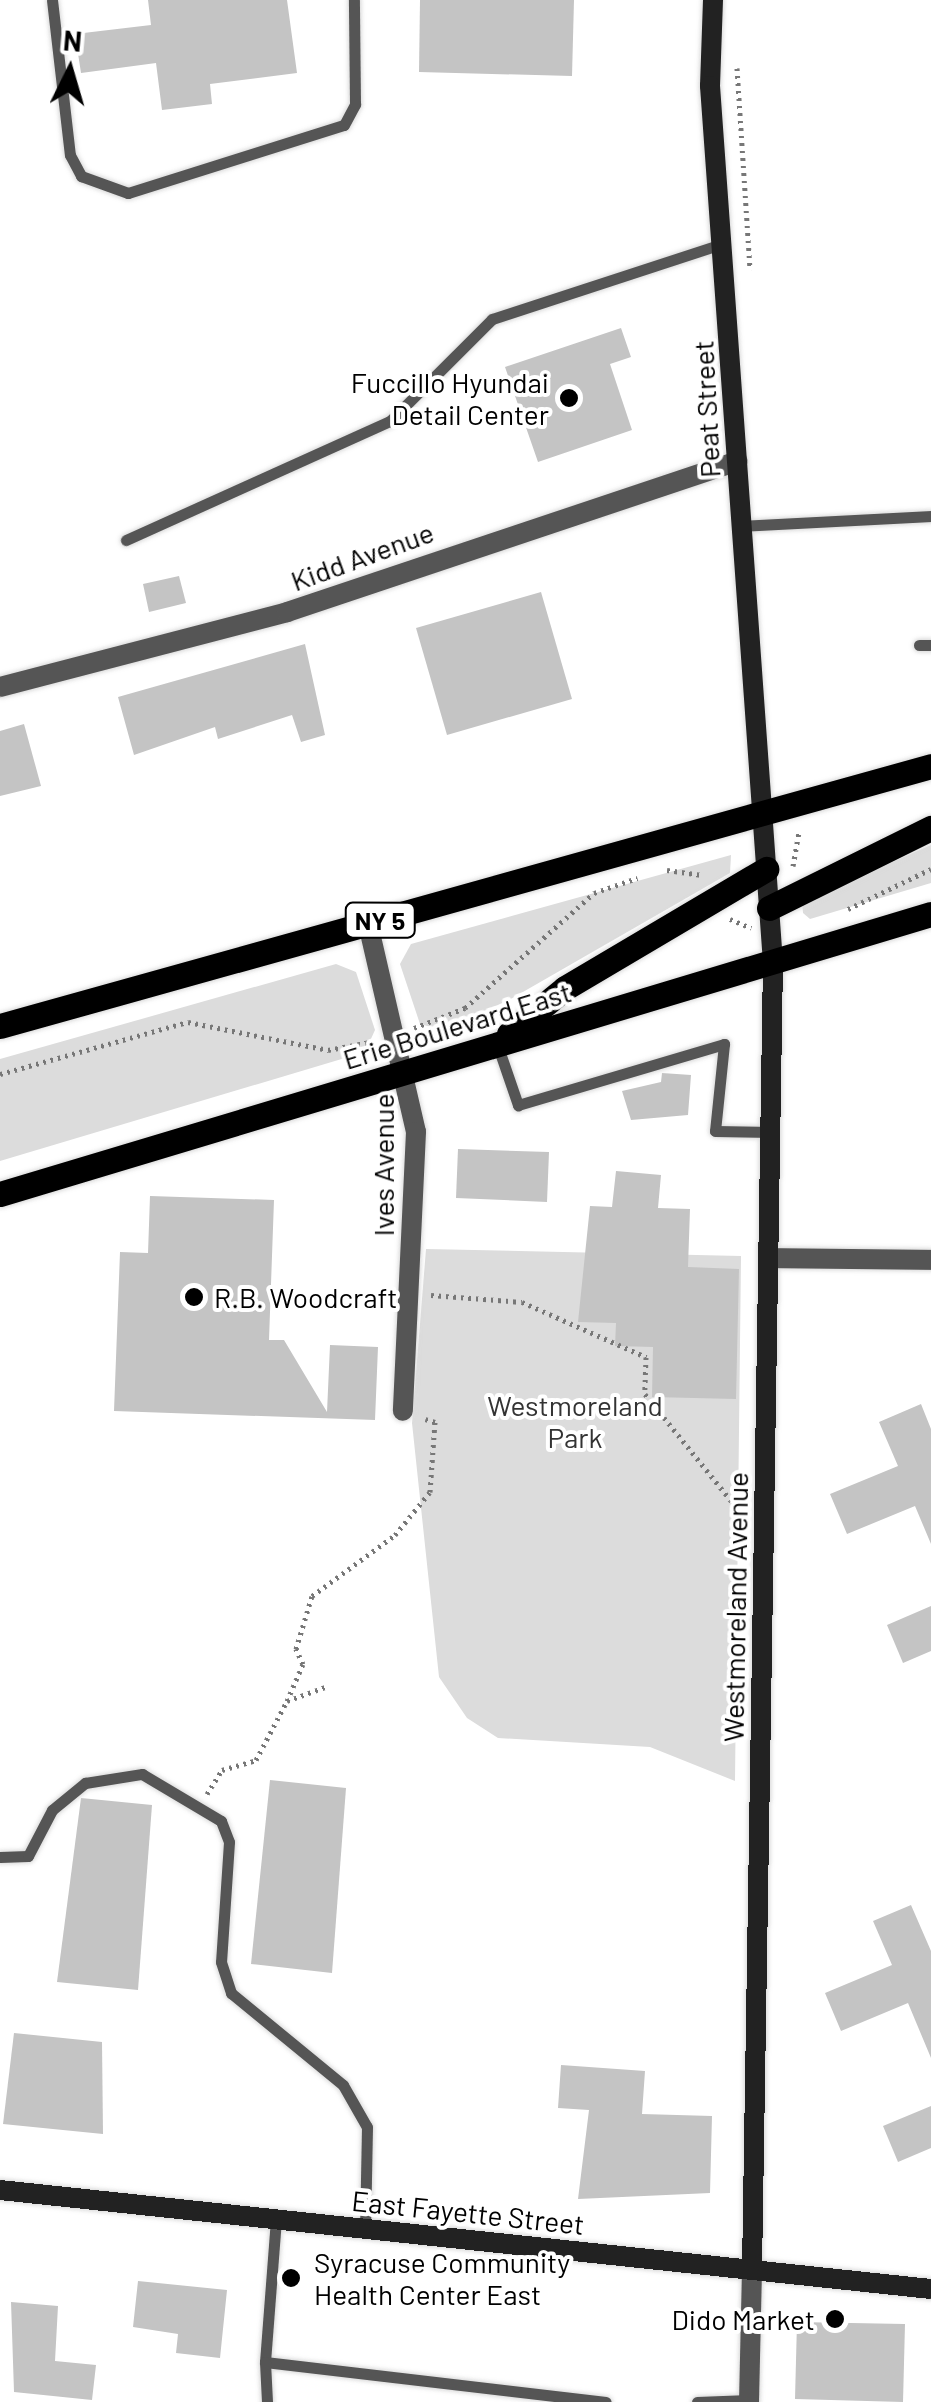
<!DOCTYPE html>
<html>
<head>
<meta charset="utf-8">
<style>
	body { margin:0 }
	#map { position:relative; width:931px; height:2402px; overflow:hidden; background:#fff; font-family:Barlow,sans-serif }
	div>[style] { position:absolute }
	.green>* { inset:0; background:#dcdcdc }
	.building>* { inset:0; background:#c4c4c4 }
	.path>* { height:5px; margin-top:-2.5px; transform-origin:0; background:repeating-linear-gradient(90deg,#777 0 2.5px,transparent 0 7.5px) }
	.roads { filter:drop-shadow(0 0 2px #dbdbdb) drop-shadow(0 0 2px #dbdbdb) }
	.lane>* { height:11px; margin:-5.5px; padding:0 5.5px; transform-origin:5.5px; border-radius:5.5px; background:#555 }
	.street>* { height:20px; margin:-10px; padding:0 10px; transform-origin:10px; border-radius:10px; background:#555 }
	.secondary>* { height:20px; margin:-10px; padding:0 10px; transform-origin:10px; border-radius:10px; background:#222 }
	.primary>* { height:25px; margin:-12.5px; padding:0 12.5px; transform-origin:12.5px; border-radius:12.5px; background:#000 }
	.dots>* { width:28px; height:28px; translate:-50% -50%; box-sizing:border-box; border:5px solid #fff; border-radius:50% }
	span { translate:-50% -50%; white-space:nowrap; text-align:center; line-height:1.15; -webkit-text-stroke:8px #fff; paint-order:stroke }
	.shield-label span { padding:2px 8px; background:#fff; border:2px solid; border-radius:8px; -webkit-text-stroke-width:0 }
	.shield-label { font-size:25px; color:#000; font-weight:700 }
	.poi-label { font-size:28px; color:#000 }
	.right { translate:-100% -50%; text-align:right }
	.left { translate:0 -50%; text-align:left }
	.street-label { font-size:28px; color:#000 }
	.park-label { font-size:28px; color:#333 }
	.north { position:absolute; left:20px; top:20px; width:100px; height:100px; -webkit-text-stroke:8px #fff; paint-order:stroke; rotate:5deg; font-size:28px; font-weight:700; line-height:40px; text-align:center; color:#000 }
	.north::after { content:''; display:block; margin:auto; width:35px; height:45px; background:#000; clip-path:polygon(50% 0,100% 100%,50% 72%,0 100%) }
</style>
</head>
<body>
<div id="map">
	<div class="green">
		<div style="clip-path:polygon(931px 845px,931px 883px,810px 919px,803px 913px,802px 902px)"></div>
		<div style="clip-path:polygon(731px 855px,730px 873px,509px 1000px,442px 1030px,420px 1024px,400px 964px,411px 944px)"></div>
		<div style="clip-path:polygon(336px 964px,356px 972px,375px 1030px,365px 1052px,0 1161px,0 1059px)"></div>
		<div style="clip-path:polygon(426px 1249px,741px 1256px,735px 1781px,650px 1747px,498px 1738px,467px 1718px,439px 1677px,412px 1423px)"></div>
	</div>
	<div class="building">
		<div style="clip-path:polygon(148px 0,287px 0,297px 73px,210px 84px,212px 104px,162px 110px,156px 63px,81px 73px,75px 34px,151px 25px)"></div>
		<div style="clip-path:polygon(420px 0,574px 0,572px 76px,419px 72px)"></div>
		<div style="clip-path:polygon(621px 328px,631px 357px,610px 364px,632px 430px,538px 462px,505px 367px)"></div>
		<div style="clip-path:polygon(179px 576px,186px 603px,149px 612px,143px 584px)"></div>
		<div style="clip-path:polygon(541px 592px,572px 699px,447px 735px,416px 628px)"></div>
		<div style="clip-path:polygon(305px 644px,325px 735px,301px 742px,292px 715px,218px 739px,215px 727px,134px 755px,118px 697px)"></div>
		<div style="clip-path:polygon(24px 724px,41px 786px,0 796px,0 731px)"></div>
		<div style="clip-path:polygon(662px 1073px,691px 1075px,688px 1115px,631px 1120px,622px 1091px,661px 1082px)"></div>
		<div style="clip-path:polygon(458px 1149px,549px 1152px,547px 1202px,456px 1198px)"></div>
		<div style="clip-path:polygon(616px 1171px,661px 1175px,658px 1208px,690px 1209px,688px 1267px,739px 1269px,736px 1399px,652px 1397px,653px 1347px,615px 1346px,616px 1323px,578px 1322px,590px 1206px,612px 1207px)"></div>
		<div style="clip-path:polygon(150px 1196px,274px 1200px,269px 1340px,284px 1340px,327px 1412px,330px 1345px,378px 1347px,375px 1420px,114px 1411px,120px 1252px,148px 1253px)"></div>
		<div style="clip-path:polygon(921px 1404px,931px 1429px,931px 1544px,915px 1506px,847px 1534px,830px 1494px,898px 1466px,879px 1422px)"></div>
		<div style="clip-path:polygon(931px 1606px,931px 1651px,903px 1663px,887px 1625px)"></div>
		<div style="clip-path:polygon(270px 1780px,346px 1788px,332px 1973px,251px 1964px)"></div>
		<div style="clip-path:polygon(81px 1798px,152px 1805px,138px 1990px,57px 1982px)"></div>
		<div style="clip-path:polygon(911px 1905px,931px 1951px,931px 2058px,908px 2003px,841px 2031px,825px 1993px,892px 1965px,873px 1921px)"></div>
		<div style="clip-path:polygon(14px 2033px,102px 2042px,103px 2134px,3px 2124px)"></div>
		<div style="clip-path:polygon(561px 2065px,645px 2071px,642px 2114px,712px 2116px,710px 2193px,578px 2199px,589px 2110px,558px 2108px)"></div>
		<div style="clip-path:polygon(931px 2106px,931px 2148px,898px 2162px,883px 2126px)"></div>
		<div style="clip-path:polygon(138px 2281px,227px 2290px,220px 2358px,176px 2353px,178px 2334px,133px 2327px)"></div>
		<div style="clip-path:polygon(11px 2302px,58px 2306px,55px 2361px,96px 2365px,92px 2400px,14px 2392px)"></div>
		<div style="clip-path:polygon(797px 2322px,905px 2324px,903px 2402px,795px 2399px)"></div>
	</div>
	<div class="path">
		<div style="left:737px;top:68px;width:202px;rotate:86.3deg"></div>
		<div style="left:793px;top:866px;width:35px;rotate:-80deg"></div>
		<div style="left:667px;top:870px;width:37px;rotate:8deg"></div>
		<div style="left:848px;top:909px;width:92px;rotate:-25.7deg"></div>
		<div style="left:730px;top:919px;width:23px;rotate:23deg"></div>
		<div style="left:414px;top:1028px;width:55px;rotate:-21.4deg"></div>
		<div style="left:465px;top:1008px;width:173px;rotate:-41.7deg"></div>
		<div style="left:594px;top:893px;width:46px;rotate:-19.2deg"></div>
		<div style="left:0;top:1074px;width:195px;rotate:-15.5deg"></div>
		<div style="left:188px;top:1022px;width:143px;rotate:11.3deg"></div>
		<div style="left:328px;top:1050px;width:43px;rotate:-10.8deg"></div>
		<div style="left:431px;top:1295px;width:91px;rotate:4.4deg"></div>
		<div style="left:522px;top:1302px;width:136px;rotate:23.9deg"></div>
		<div style="left:646px;top:1357px;width:37px;rotate:92deg"></div>
		<div style="left:645px;top:1394px;width:139px;rotate:51.1deg"></div>
		<div style="left:732px;top:1502px;width:11px;rotate:5deg"></div>
		<div style="left:287px;top:1701px;width:40px;rotate:-66.6deg"></div>
		<div style="left:303px;top:1664px;width:17px;rotate:-115deg"></div>
		<div style="left:296px;top:1649px;width:55px;rotate:-73.2deg"></div>
		<div style="left:312px;top:1596px;width:103px;rotate:-36.3deg"></div>
		<div style="left:395px;top:1535px;width:55px;rotate:-50.9deg"></div>
		<div style="left:430px;top:1492px;width:70px;rotate:-85.9deg"></div>
		<div style="left:435px;top:1422px;width:10px;rotate:-163deg"></div>
		<div style="left:207px;top:1794px;width:28px;rotate:-58deg"></div>
		<div style="left:222px;top:1770px;width:35px;rotate:-16deg"></div>
		<div style="left:256px;top:1760px;width:67px;rotate:-62.3deg"></div>
		<div style="left:287px;top:1701px;width:44px;rotate:-20.1deg"></div>
	</div>
	<div class="roads">
		<div class="lane">
			<div style="left:52px;top:0;width:156px;rotate:83.4deg"></div>
			<div style="left:70px;top:155px;width:24px;rotate:62deg"></div>
			<div style="left:81px;top:176px;width:50px;rotate:19.9deg"></div>
			<div style="left:128px;top:193px;width:226px;rotate:-17.5deg"></div>
			<div style="left:344px;top:125px;width:24px;rotate:-62deg"></div>
			<div style="left:355px;top:104px;width:104px;rotate:-90.6deg"></div>
			<div style="left:740px;top:526px;width:191px;rotate:-3deg"></div>
			<div style="left:126px;top:540px;width:290px;rotate:-24.3deg"></div>
			<div style="left:390px;top:421px;width:144px;rotate:-45deg"></div>
			<div style="left:492px;top:319px;width:242px;rotate:-18.1deg"></div>
			<div style="left:919px;top:645px;width:12px"></div>
			<div style="left:497px;top:1044px;width:65px;rotate:71deg"></div>
			<div style="left:518px;top:1105px;width:215px;rotate:-16.5deg"></div>
			<div style="left:724px;top:1044px;width:87px;rotate:95.9deg"></div>
			<div style="left:715px;top:1131px;width:57px;rotate:1deg"></div>
			<div style="left:0;top:1857px;width:28px;rotate:-2deg"></div>
			<div style="left:28px;top:1856px;width:52px;rotate:-62.4deg"></div>
			<div style="left:52px;top:1810px;width:43px;rotate:-39.3deg"></div>
			<div style="left:85px;top:1783px;width:58px;rotate:-9deg"></div>
			<div style="left:142px;top:1774px;width:92px;rotate:30.7deg"></div>
			<div style="left:221px;top:1821px;width:22px;rotate:69deg"></div>
			<div style="left:229px;top:1842px;width:120px;rotate:93.8deg"></div>
			<div style="left:221px;top:1962px;width:33px;rotate:72deg"></div>
			<div style="left:231px;top:1993px;width:145px;rotate:39.4deg"></div>
			<div style="left:343px;top:2085px;width:48px;rotate:60.3deg"></div>
			<div style="left:367px;top:2127px;width:101px;rotate:91.1deg"></div>
			<div style="left:276px;top:2219px;width:143px;rotate:94.4deg"></div>
			<div style="left:265px;top:2362px;width:343px;rotate:6.7deg"></div>
			<div style="left:265px;top:2362px;width:40px;rotate:87.1deg"></div>
			<div style="left:697px;top:2402px;width:52px;rotate:-2.2deg"></div>
		</div>
		<div class="street">
			<div style="left:0;top:687px;width:297px;rotate:-14.6deg"></div>
			<div style="left:287px;top:612px;width:475px;rotate:-18.5deg"></div>
			<div style="left:368px;top:924px;width:213px;rotate:77deg"></div>
			<div style="left:416px;top:1132px;width:279px;rotate:92.7deg"></div>
			<div style="left:771px;top:1258px;width:160px;rotate:0.7deg"></div>
			<div style="left:749px;top:2402px;width:132px;rotate:-88.7deg"></div>
		</div>
		<div class="secondary">
			<div style="left:713px;top:0;width:86px;rotate:92deg"></div>
			<div style="left:710px;top:86px;width:878px;rotate:85.89deg"></div>
			<div style="left:773px;top:962px;width:1308px;rotate:90.92deg"></div>
			<div style="left:0;top:2190px;width:936px;rotate:6.07deg"></div>
		</div>
		<div class="primary">
			<div style="left:769px;top:908px;width:181px;rotate:-26.3deg"></div>
			<div style="left:0;top:1026px;width:967px;rotate:-15.6deg"></div>
			<div style="left:509px;top:1034px;width:72px;rotate:-39.4deg"></div>
			<div style="left:565px;top:988px;width:234px;rotate:-30.6deg"></div>
			<div style="left:0;top:1194px;width:972px;rotate:-16.74deg"></div>
		</div>
	</div>
	<div class="dots">
		<div style="left:569px;top:398px;background:#000"></div>
		<div style="left:194px;top:1297px;background:#000"></div>
		<div style="left:291px;top:2278px;background:#000"></div>
		<div style="left:835px;top:2319px;background:#000"></div>
	</div>
	<div class="shield-label">
		<span style="left:380px;top:920px">NY 5</span>
	</div>
	<div class="poi-label">
		<span class="right" style="left:549px;top:398px">Fuccillo Hyundai<br>Detail Center</span>
		<span class="left" style="left:214px;top:1297px">R.B. Woodcraft</span>
		<span class="left" style="left:314px;top:2278px">Syracuse Community<br>Health Center East</span>
		<span class="right" style="left:815px;top:2319px">Dido Market</span>
	</div>
	<div class="street-label">
		<span style="left:706px;top:409px;rotate:-93deg">Peat Street</span>
		<span style="left:362px;top:556px;rotate:-20deg">Kidd Avenue</span>
		<span style="left:457px;top:1025px;rotate:-17deg">Erie Boulevard East</span>
		<span style="left:383px;top:1165px;rotate:-90deg">Ives Avenue</span>
		<span style="left:735px;top:1607px;rotate:-89deg">Westmoreland Avenue</span>
		<span style="left:468px;top:2212px;rotate:6deg">East Fayette Street</span>
	</div>
	<div class="park-label">
		<span style="left:575px;top:1421px">Westmoreland<br>Park</span>
	</div>
	<div class="north">N</div>
</div>
</body>
</html>
